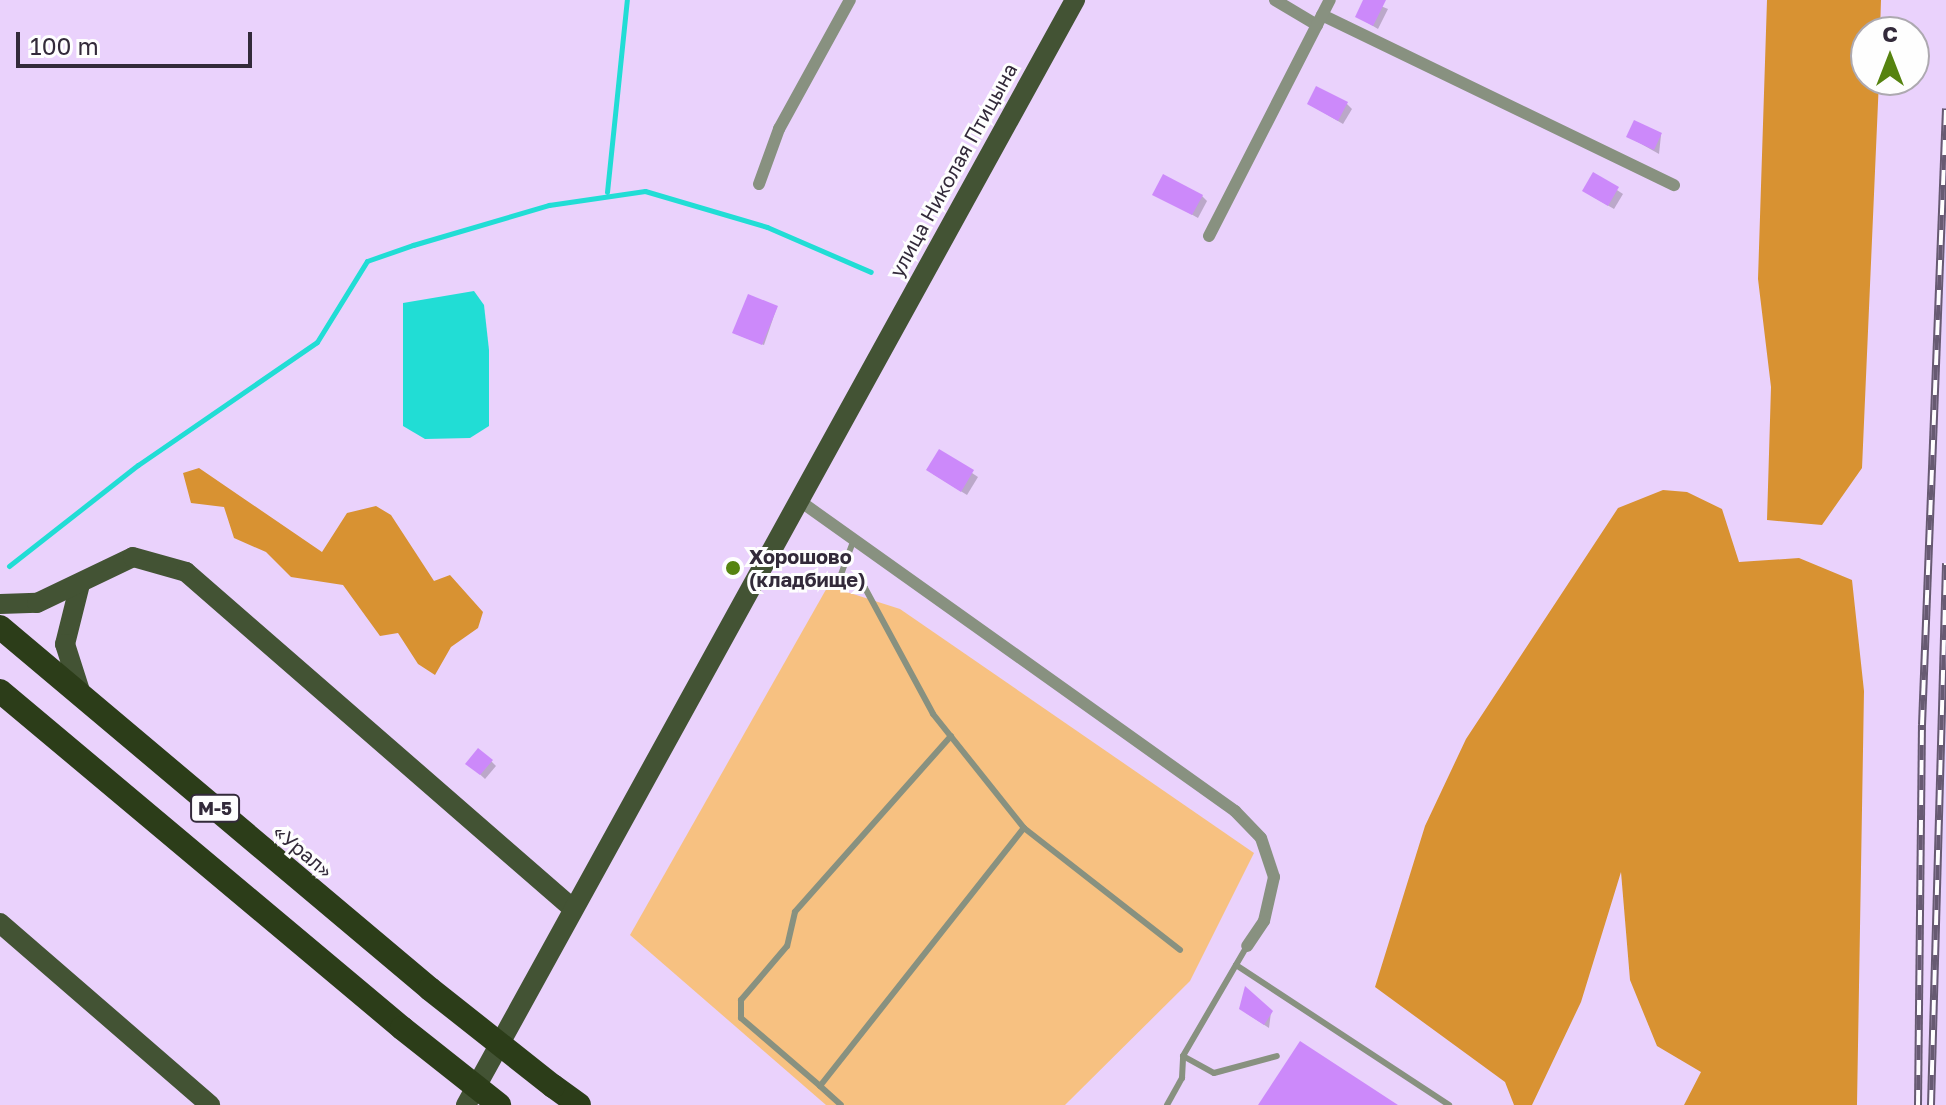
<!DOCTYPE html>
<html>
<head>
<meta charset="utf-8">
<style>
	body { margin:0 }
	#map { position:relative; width:1946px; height:1105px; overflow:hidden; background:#ead2fc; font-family:"Golos Text",sans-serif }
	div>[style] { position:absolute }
	.green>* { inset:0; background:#f7c181 }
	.forest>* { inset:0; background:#d89232 }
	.water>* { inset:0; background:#21ddd5 }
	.shadow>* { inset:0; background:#0003 }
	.stream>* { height:5px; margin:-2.5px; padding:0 2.5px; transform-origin:2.5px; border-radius:2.5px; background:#21ddd5 }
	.building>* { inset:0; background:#cc89fa }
	.lane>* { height:6px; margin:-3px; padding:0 3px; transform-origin:3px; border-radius:3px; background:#889180 }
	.street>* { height:12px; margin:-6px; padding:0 6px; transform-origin:6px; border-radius:6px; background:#889180 }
	.primary>* { height:20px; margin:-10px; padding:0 10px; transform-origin:10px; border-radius:10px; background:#435334 }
	.highway>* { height:24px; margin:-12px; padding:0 12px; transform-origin:12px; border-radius:12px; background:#2c3d19 }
	.rail>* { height:8px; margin-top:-4px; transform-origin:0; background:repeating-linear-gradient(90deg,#fefefe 0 15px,#675a72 0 30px); box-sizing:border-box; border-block:2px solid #675a72 }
	.highway-bridge>* { height:24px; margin:-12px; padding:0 12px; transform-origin:12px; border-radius:12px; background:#2c3d19 }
	.dots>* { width:22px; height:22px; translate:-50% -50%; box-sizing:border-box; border:4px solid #fefefe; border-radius:50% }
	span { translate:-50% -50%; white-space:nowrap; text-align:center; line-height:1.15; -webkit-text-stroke:6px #fefefe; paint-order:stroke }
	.shield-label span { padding:2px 6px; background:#fefefe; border:2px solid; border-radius:6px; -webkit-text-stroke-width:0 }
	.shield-label { font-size:18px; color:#332a3a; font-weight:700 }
	.street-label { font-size:20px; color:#332a3a }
	.poi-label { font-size:20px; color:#332a3a; font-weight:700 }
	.left { translate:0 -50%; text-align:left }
	.north { position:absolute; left:1850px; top:16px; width:80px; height:80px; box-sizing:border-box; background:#fefefe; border:2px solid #ada9b0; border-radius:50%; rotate:0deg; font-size:22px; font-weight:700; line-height:32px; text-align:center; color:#332a3a }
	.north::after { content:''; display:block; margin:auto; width:28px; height:36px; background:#568310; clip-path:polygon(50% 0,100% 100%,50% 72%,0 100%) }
	.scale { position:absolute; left:16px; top:32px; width:236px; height:36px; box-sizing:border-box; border:4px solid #332a3a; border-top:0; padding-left:10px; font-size:24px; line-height:28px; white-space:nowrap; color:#332a3a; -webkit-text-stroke:6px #fefefe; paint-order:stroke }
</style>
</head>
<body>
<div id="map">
	<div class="green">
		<div style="clip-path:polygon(828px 586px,900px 609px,1254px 853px,1190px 981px,1065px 1105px,826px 1105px,630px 935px)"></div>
	</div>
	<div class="forest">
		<div style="clip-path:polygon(1767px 0,1881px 0,1880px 32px,1866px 32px,1866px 80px,1879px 80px,1862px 468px,1822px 525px,1767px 520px,1771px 387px,1758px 279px)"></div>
		<div style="clip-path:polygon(199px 468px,322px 552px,347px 513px,376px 506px,391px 515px,434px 581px,450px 575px,483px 612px,478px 628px,451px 647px,435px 675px,418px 664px,398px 633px,380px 636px,343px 585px,291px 577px,266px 552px,234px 538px,224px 507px,191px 503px,183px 473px)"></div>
		<div style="clip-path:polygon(1663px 490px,1687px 492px,1722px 509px,1739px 562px,1799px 558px,1852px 580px,1864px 691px,1857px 1105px,1684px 1105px,1701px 1072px,1657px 1046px,1630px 980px,1621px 872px,1581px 1002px,1532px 1105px,1514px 1105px,1505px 1082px,1375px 987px,1425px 826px,1466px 739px,1618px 508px)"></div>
	</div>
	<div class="water">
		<div style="clip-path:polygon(474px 291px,484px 305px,489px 350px,489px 426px,470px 438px,425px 439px,403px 426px,403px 303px)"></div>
	</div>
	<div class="shadow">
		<div style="clip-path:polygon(1366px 0,1388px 9px,1378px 29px,1358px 17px)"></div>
		<div style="clip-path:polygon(1309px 104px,1347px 104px,1352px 109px,1343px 124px)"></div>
		<div style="clip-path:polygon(1661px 135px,1659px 154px,1629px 137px)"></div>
		<div style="clip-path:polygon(1594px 175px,1623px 194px,1614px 209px,1590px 195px)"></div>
		<div style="clip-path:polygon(1155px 194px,1202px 196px,1207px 201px,1198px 218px)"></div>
		<div style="clip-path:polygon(777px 307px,764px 345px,736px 334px)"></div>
		<div style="clip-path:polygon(939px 451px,978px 477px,967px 495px,933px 474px)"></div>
		<div style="clip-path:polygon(491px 761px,496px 766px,485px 779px,473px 768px)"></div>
		<div style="clip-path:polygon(1271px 1012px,1269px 1028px,1246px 1013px)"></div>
	</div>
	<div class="stream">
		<div style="left:607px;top:192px;width:193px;rotate:-84.1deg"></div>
		<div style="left:9px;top:566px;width:164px;rotate:-38.1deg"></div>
		<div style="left:138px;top:465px;width:217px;rotate:-34.5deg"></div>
		<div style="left:317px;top:342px;width:95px;rotate:-58.3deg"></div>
		<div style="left:367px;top:261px;width:49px;rotate:-19.2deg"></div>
		<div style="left:413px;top:245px;width:142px;rotate:-16.4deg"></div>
		<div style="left:549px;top:205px;width:97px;rotate:-8.3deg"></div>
		<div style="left:645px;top:191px;width:127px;rotate:16.4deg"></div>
		<div style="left:767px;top:227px;width:113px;rotate:23.4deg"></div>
	</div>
	<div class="building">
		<div style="clip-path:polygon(1363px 0,1386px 0,1373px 26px,1355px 17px)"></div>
		<div style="clip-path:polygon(1316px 86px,1348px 102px,1338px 121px,1307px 104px)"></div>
		<div style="clip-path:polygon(1634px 120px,1662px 133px,1654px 150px,1626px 137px)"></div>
		<div style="clip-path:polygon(1593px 172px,1619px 187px,1608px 206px,1582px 191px)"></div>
		<div style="clip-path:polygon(1163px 174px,1203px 195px,1192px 215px,1152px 195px)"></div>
		<div style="clip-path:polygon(748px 294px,778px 306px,762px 345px,732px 333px)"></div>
		<div style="clip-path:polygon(939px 449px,974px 470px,961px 492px,926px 470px)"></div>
		<div style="clip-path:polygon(478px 748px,493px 760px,480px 775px,465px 764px)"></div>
		<div style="clip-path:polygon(1245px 986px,1273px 1011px,1264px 1025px,1239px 1009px)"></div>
		<div style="clip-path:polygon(1300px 1041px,1398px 1105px,1258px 1105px)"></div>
	</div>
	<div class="lane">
		<div style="left:854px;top:539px;width:44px;rotate:110.1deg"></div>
		<div style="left:839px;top:580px;width:27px;rotate:17deg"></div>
		<div style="left:865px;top:588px;width:143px;rotate:61.6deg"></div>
		<div style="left:933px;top:714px;width:146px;rotate:51.4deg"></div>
		<div style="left:1024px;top:828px;width:198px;rotate:38deg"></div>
		<div style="left:951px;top:736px;width:235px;rotate:131.6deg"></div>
		<div style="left:795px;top:912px;width:35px;rotate:103deg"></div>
		<div style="left:787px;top:946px;width:71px;rotate:130.4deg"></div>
		<div style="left:741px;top:1000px;width:18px;rotate:90deg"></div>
		<div style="left:741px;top:1018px;width:104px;rotate:40.7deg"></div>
		<div style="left:820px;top:1086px;width:329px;rotate:-51.7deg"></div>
		<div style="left:1247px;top:946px;width:127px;rotate:120.2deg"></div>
		<div style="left:1183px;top:1056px;width:35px;rotate:29deg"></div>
		<div style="left:1214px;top:1073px;width:65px;rotate:-15.1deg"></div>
		<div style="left:1236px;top:965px;width:255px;rotate:33.3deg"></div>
		<div style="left:820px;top:1086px;width:28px;rotate:42deg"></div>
		<div style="left:1167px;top:1105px;width:31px;rotate:-61deg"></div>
		<div style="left:1182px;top:1078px;width:22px;rotate:-87deg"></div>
	</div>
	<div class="street">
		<div style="left:1275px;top:0;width:49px;rotate:30.8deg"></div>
		<div style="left:1322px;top:15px;width:391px;rotate:25.8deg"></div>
		<div style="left:759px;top:184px;width:59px;rotate:-70deg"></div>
		<div style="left:779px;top:129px;width:147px;rotate:-61.2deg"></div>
		<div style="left:1209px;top:236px;width:265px;rotate:-62.9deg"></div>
		<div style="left:797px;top:499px;width:538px;rotate:35.46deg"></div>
		<div style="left:1235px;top:811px;width:37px;rotate:46deg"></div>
		<div style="left:1261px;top:838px;width:41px;rotate:71.6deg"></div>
		<div style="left:1274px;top:877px;width:45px;rotate:102.8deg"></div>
		<div style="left:1264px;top:921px;width:30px;rotate:124deg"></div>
	</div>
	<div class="primary">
		<div style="left:80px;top:584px;width:62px;rotate:104deg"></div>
		<div style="left:65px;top:644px;width:52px;rotate:72.3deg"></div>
		<div style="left:0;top:604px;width:37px;rotate:-2deg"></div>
		<div style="left:37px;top:603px;width:106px;rotate:-25.6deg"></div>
		<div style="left:133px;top:557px;width:55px;rotate:15.8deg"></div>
		<div style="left:186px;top:572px;width:510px;rotate:41.03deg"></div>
		<div style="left:0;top:923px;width:278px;rotate:40.9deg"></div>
		<div style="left:466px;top:1105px;width:1262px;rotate:-61.14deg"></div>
	</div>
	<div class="highway">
		<div style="left:0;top:627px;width:562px;rotate:40.09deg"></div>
		<div style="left:0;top:691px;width:525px;rotate:39.97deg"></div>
		<div style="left:553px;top:1086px;width:32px;rotate:36deg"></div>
	</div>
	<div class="rail">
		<div style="left:1918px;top:1105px;width:380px;rotate:-89.4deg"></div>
		<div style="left:1922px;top:725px;width:617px;rotate:-87.77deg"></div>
		<div style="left:1931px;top:1105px;width:542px;rotate:-88.41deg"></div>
	</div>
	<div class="highway-bridge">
		<div style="left:430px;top:989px;width:157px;rotate:38.3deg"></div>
		<div style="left:402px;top:1028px;width:124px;rotate:38.4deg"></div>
	</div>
	<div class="dots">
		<div style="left:733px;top:568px;background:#568310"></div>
	</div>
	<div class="shield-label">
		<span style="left:215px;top:808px">М-5</span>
	</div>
	<div class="street-label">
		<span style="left:953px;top:170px;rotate:-61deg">улица Николая Птицына</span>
		<span style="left:303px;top:851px;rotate:40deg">«Урал»</span>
	</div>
	<div class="poi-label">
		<span class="left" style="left:749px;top:568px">Хорошово<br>(кладбище)</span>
	</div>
	<div class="north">С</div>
	<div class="scale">100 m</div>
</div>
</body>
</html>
